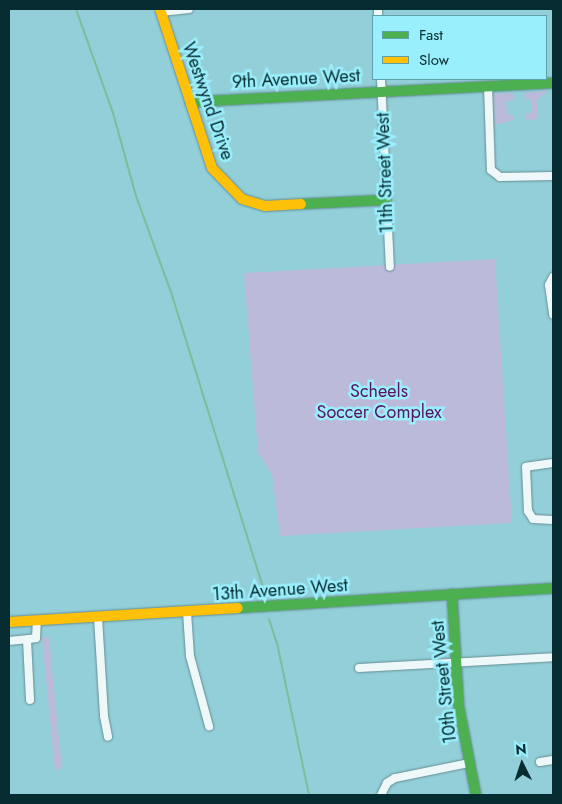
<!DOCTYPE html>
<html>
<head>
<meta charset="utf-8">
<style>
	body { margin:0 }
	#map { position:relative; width:562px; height:804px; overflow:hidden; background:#92cfd9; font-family:Jost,sans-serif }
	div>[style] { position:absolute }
	.green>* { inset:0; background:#bbbada }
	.stream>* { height:2px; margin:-1px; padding:0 1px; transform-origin:1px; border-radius:1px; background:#7bbe99 }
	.roads { filter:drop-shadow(0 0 1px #668d93) drop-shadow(0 0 1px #668d93) }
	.street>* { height:8px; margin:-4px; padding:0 4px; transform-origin:4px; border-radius:4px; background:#eff8f9 }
	.fast>* { height:10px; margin:-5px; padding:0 5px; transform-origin:5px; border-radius:5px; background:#4caf50 }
	.slow>* { height:10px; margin:-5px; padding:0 5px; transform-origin:5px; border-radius:5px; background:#ffc107 }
	span { translate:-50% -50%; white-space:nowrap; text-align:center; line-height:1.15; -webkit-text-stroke:5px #9aeffd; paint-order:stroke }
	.street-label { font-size:18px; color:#062c31 }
	.park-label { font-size:18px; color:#5d105d }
	.frame { position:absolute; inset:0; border:10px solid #062c31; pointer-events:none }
	.legend { position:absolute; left:372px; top:15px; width:175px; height:65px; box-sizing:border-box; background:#9aeffd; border:1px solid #5fa1ab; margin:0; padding:6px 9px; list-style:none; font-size:15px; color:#062c31 }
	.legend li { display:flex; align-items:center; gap:10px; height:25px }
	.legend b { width:25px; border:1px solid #5fa1ab }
	.north { position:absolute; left:497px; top:739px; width:50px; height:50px; -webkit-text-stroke:4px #9aeffd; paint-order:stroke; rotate:356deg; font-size:14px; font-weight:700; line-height:20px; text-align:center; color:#062c31 }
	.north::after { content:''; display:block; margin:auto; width:18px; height:22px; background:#062c31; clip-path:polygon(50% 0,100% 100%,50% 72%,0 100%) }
</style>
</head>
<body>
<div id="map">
	<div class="green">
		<div style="clip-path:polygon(549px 91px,538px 98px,538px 119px,525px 120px,525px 114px,531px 113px,531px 100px,525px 100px,524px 93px)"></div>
		<div style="clip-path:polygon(512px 93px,514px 100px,506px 101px,507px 114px,514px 116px,514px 120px,495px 125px,494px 94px)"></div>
		<div style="clip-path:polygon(495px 259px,512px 523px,280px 536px,272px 475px,258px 453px,244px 273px)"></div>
		<div style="clip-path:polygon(49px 637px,62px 769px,55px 770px,42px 638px)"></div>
	</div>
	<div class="stream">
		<div style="left:76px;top:9px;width:110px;rotate:70.4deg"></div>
		<div style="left:113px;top:113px;width:86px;rotate:74.5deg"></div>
		<div style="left:136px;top:196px;width:102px;rotate:70deg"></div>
		<div style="left:171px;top:292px;width:307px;rotate:72.7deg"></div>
		<div style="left:269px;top:619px;width:25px;rotate:72deg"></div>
		<div style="left:277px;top:643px;width:155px;rotate:78.1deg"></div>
	</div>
	<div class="roads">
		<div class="street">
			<div style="left:378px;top:9px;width:7px;rotate:90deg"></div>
			<div style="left:161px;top:12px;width:28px;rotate:-6deg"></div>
			<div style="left:381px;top:79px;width:188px;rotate:87.3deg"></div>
			<div style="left:488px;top:86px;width:84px;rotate:88deg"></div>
			<div style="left:491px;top:170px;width:11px;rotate:38deg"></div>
			<div style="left:500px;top:177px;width:53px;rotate:-1.1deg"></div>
			<div style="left:553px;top:277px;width:9px;rotate:117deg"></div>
			<div style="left:549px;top:285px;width:30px;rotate:82deg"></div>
			<div style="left:553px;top:463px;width:27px;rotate:172deg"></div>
			<div style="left:526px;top:467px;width:44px;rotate:87.4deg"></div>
			<div style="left:528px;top:511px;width:9px;rotate:58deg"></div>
			<div style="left:533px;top:519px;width:20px;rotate:3deg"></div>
			<div style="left:187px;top:612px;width:44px;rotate:86.1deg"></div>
			<div style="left:190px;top:656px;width:73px;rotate:74.8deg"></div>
			<div style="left:98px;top:617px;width:99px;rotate:86.5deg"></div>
			<div style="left:104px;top:716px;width:21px;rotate:79deg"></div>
			<div style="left:27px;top:640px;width:60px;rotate:87.1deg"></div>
			<div style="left:9px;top:641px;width:27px;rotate:-6deg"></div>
			<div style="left:36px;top:638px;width:17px;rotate:-87deg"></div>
			<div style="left:359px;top:668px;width:194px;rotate:-3.2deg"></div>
			<div style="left:540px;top:762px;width:13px;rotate:-9deg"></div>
			<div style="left:381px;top:795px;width:13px;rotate:-63deg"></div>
			<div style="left:387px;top:783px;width:9px;rotate:-32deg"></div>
			<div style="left:395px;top:778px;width:76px;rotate:-11.5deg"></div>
		</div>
		<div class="fast">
			<div style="left:190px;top:102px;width:363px;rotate:-3deg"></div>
			<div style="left:301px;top:204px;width:85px;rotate:-2.7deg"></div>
			<div style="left:452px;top:594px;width:113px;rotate:86.5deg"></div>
			<div style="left:459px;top:707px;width:90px;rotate:79.1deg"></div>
			<div style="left:238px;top:608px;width:316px;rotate:-3.6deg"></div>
		</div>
		<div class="slow">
			<div style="left:160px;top:9px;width:167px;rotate:71.9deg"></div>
			<div style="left:212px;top:168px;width:43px;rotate:45.9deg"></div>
			<div style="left:242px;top:199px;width:24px;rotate:17deg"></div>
			<div style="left:265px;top:206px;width:36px;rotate:-3deg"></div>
			<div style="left:9px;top:622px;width:229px;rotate:-3.5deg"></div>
		</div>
	</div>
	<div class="street-label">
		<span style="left:296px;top:79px;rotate:-3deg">9th Avenue West</span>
		<span style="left:208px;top:101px;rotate:71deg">Westwynd Drive</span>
		<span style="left:385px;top:173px;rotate:-92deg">11th Street West</span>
		<span style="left:280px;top:590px;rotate:-4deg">13th Avenue West</span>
		<span style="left:444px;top:682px;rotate:-96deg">10th Street West</span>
	</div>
	<div class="park-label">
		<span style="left:379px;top:402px">Scheels<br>Soccer Complex</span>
	</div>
	<div class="frame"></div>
	<ul class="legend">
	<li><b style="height:6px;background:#4caf50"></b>Fast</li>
	<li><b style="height:6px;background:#ffc107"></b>Slow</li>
	</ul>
	<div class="north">N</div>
</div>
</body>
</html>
